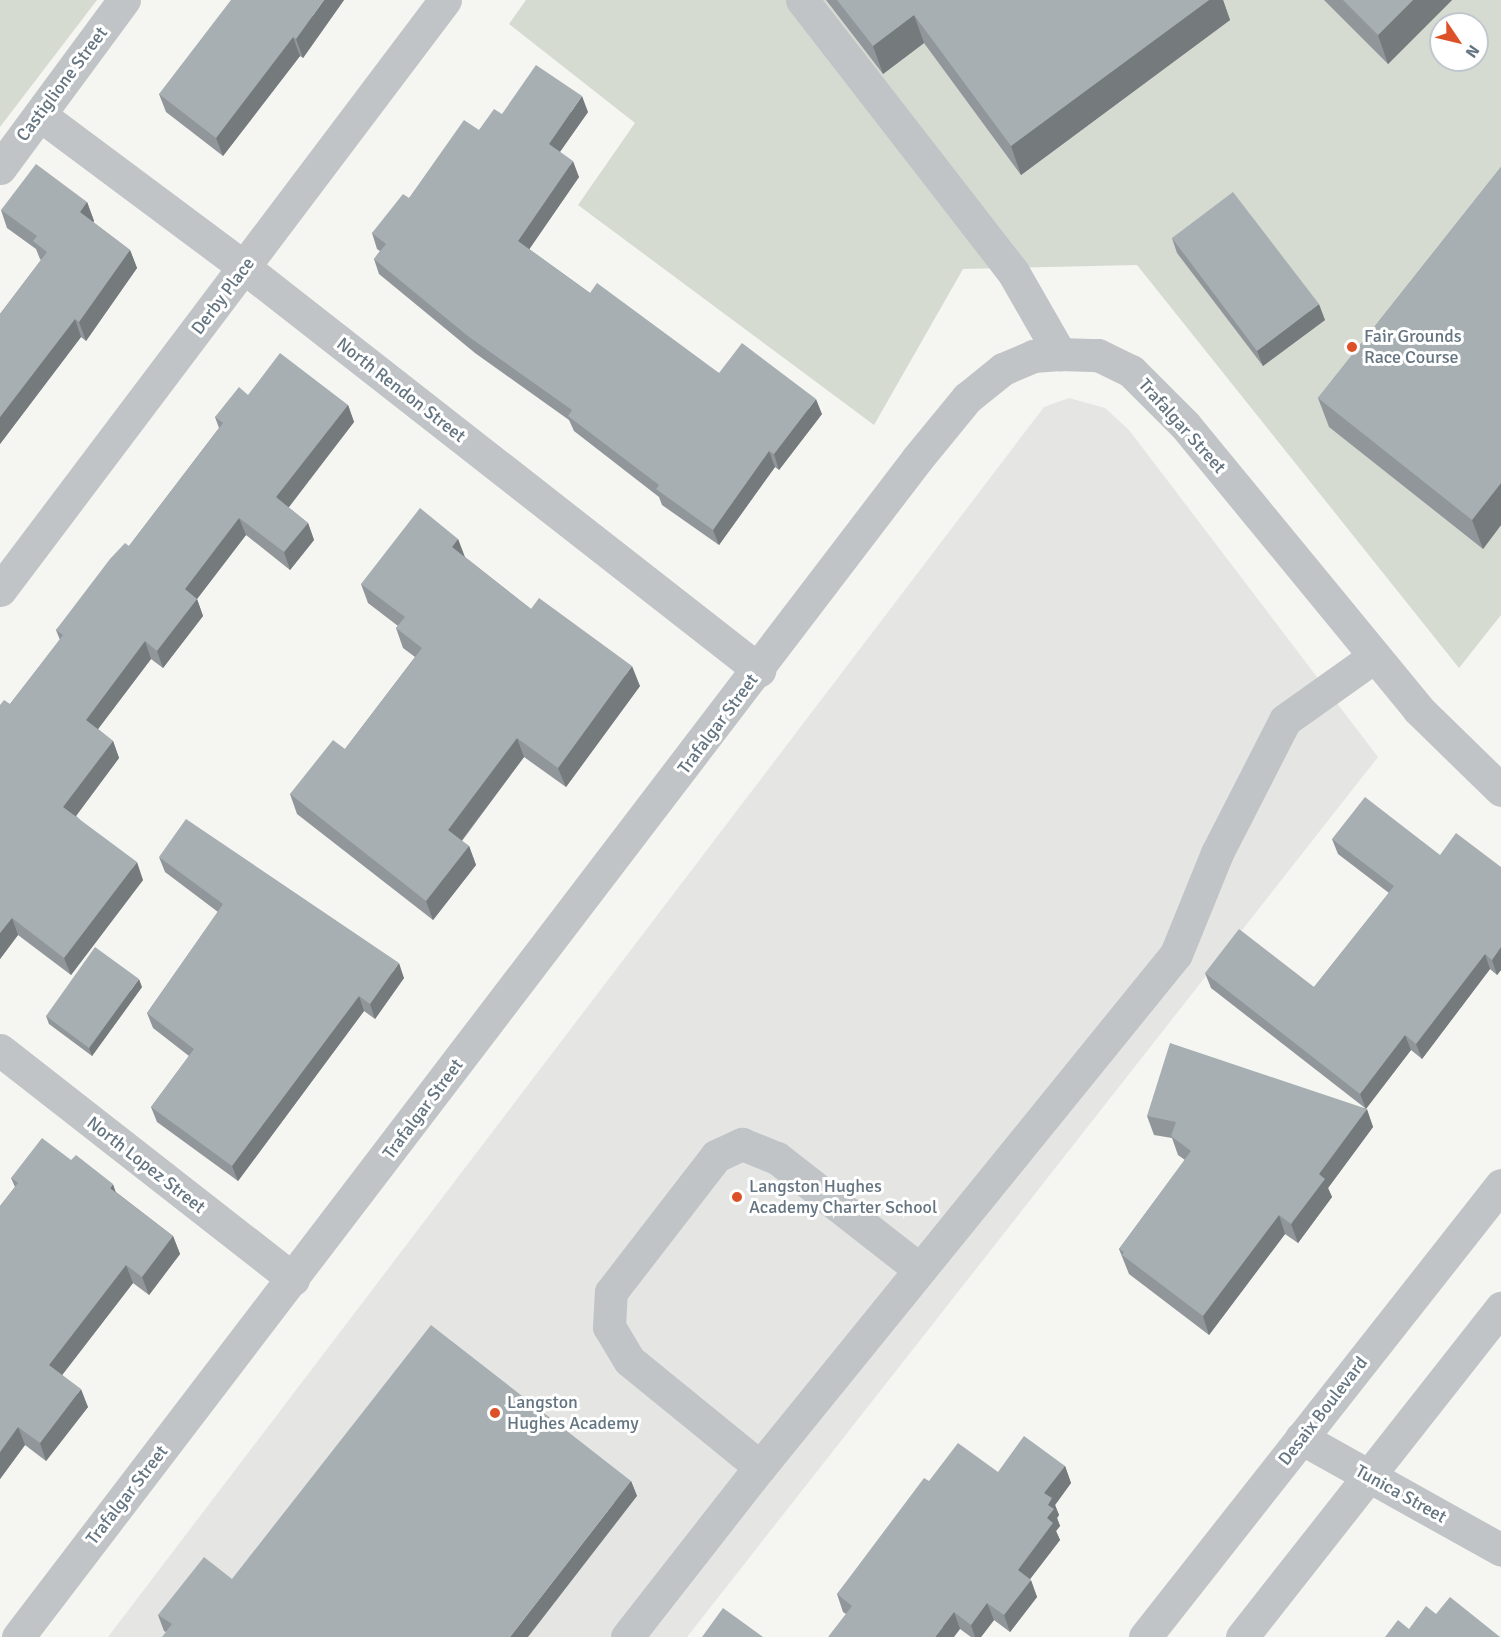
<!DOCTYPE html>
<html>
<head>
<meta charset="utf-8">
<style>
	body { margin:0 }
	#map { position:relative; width:1501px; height:1637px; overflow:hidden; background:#f5f5f1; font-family:Signika,sans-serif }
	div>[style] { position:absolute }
	.built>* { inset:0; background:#e5e6e4 }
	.green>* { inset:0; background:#d6dbd2 }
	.minor>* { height:33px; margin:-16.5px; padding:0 16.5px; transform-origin:16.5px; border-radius:16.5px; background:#c0c4c7 }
	.wall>* { inset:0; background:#90969a }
	.shaded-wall>* { inset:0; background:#757a7d }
	.building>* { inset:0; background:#a7afb3 }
	.dots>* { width:16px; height:16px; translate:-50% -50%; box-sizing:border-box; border:3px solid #fff; border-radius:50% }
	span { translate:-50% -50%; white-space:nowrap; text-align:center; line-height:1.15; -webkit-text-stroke:6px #fff; paint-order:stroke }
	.street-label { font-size:18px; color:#647581 }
	.poi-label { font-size:18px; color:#647581 }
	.left { translate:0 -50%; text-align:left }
	.north { position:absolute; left:1429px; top:12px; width:60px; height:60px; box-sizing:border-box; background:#fff; border:2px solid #c1c8cd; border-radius:50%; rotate:125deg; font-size:16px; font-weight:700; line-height:24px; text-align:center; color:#647581 }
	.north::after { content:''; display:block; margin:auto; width:21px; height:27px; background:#dd5128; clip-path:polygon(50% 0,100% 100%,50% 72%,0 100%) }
</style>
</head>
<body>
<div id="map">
	<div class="built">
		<div style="clip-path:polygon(1069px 398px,1105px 408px,1129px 430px,1378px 757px,687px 1637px,108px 1637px,1044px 407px)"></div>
	</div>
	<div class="green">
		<div style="clip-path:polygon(0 0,97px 0,0 127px)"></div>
		<div style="clip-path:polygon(evenodd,526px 0,1501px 0,1501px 615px,1459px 668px,1137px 265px,963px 269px,874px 425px,578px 205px,635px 123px,509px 24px,526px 0,1441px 24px,1477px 24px,1477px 60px,1441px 60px,1441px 24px)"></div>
	</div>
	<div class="minor">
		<div style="left:802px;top:0;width:344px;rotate:52.2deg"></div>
		<div style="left:1013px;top:272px;width:95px;rotate:60.2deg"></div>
		<div style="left:40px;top:115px;width:256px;rotate:36.7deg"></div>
		<div style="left:245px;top:268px;width:653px;rotate:38.03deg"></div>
		<div style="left:0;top:168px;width:209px;rotate:-53.6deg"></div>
		<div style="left:0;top:590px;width:739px;rotate:-52.98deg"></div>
		<div style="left:0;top:1050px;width:372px;rotate:38deg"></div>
		<div style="left:1301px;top:1438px;width:229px;rotate:29.2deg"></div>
		<div style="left:760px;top:1467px;width:169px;rotate:-140.8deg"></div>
		<div style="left:629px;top:1360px;width:39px;rotate:-121deg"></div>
		<div style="left:609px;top:1327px;width:35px;rotate:-87deg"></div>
		<div style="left:611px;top:1292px;width:172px;rotate:-52.3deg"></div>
		<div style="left:716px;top:1156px;width:29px;rotate:-25deg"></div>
		<div style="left:742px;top:1144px;width:38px;rotate:22deg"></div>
		<div style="left:777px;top:1158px;width:180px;rotate:38deg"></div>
		<div style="left:18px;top:1637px;width:1482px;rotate:-52.65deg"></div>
		<div style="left:917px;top:459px;width:79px;rotate:-50.7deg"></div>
		<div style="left:967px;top:398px;width:46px;rotate:-38.9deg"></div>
		<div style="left:1003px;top:369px;width:33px;rotate:-23deg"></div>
		<div style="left:1033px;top:356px;width:27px;rotate:-4deg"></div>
		<div style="left:1060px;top:354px;width:38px;rotate:2deg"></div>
		<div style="left:1098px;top:355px;width:37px;rotate:26deg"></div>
		<div style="left:1131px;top:371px;width:76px;rotate:45deg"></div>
		<div style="left:1185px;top:425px;width:367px;rotate:50.6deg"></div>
		<div style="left:1418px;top:709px;width:116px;rotate:44.3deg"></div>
		<div style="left:627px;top:1637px;width:216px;rotate:-52deg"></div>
		<div style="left:760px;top:1467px;width:660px;rotate:-50.96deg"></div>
		<div style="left:1176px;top:954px;width:109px;rotate:-67.9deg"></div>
		<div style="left:1217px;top:853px;width:149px;rotate:-62.9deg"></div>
		<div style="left:1285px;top:720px;width:110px;rotate:-35.4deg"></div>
		<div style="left:1145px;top:1637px;width:575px;rotate:-51.78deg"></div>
		<div style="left:1242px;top:1637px;width:419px;rotate:-51.8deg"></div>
	</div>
	<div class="wall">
		<div style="clip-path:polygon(344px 0,303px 58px,300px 56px,223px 156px,166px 112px,159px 94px)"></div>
		<div style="clip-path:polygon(826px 0,1223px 0,1230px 20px,1021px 175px,924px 43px,883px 74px)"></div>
		<div style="clip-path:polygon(1324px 0,1452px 0,1388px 64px)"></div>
		<div style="clip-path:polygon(588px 112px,560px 152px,579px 177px,529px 249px,590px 293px,719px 373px,822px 414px,779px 470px,775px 467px,719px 545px,662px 505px,659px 497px,574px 431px,569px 420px,475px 353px,379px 274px,374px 259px,380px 251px,377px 249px,372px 233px,409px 198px,479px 130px,502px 114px)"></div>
		<div style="clip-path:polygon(1501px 167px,1501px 525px,1483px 549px,1329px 427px,1318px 398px)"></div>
		<div style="clip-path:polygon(87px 202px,94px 221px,93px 222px,130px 250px,137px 268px,86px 341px,81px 337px,0 444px,0 314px,41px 260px,40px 259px,36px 249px,7px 228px,1px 210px)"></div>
		<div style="clip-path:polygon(1172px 238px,1325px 320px,1263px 366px,1177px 253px)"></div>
		<div style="clip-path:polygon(248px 395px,348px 405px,354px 422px,288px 507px,308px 523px,314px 540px,290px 570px,246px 535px,197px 599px,203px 616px,163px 668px,151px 659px,98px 729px,113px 741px,119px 758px,76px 816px,143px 880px,71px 975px,18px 935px,0 959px,0 705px,10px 704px,60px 640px,56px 630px,129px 546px,219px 428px,215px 417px)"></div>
		<div style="clip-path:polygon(458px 539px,465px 557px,531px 609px,640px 686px,566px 787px,524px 757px,462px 841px,469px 846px,476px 865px,433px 920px,297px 814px,290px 794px,345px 749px,415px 657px,403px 648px,396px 628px,398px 626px,368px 603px,361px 584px)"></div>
		<div style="clip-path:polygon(1332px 839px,1440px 855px,1501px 867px,1501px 970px,1497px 975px,1490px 969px,1422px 1059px,1411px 1050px,1366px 1108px,1373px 1127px,1328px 1188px,1332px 1197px,1298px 1243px,1285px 1234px,1209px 1335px,1129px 1274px,1119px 1249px,1185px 1160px,1178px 1155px,1172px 1138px,1154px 1135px,1147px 1116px,1365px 1108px,1211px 988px,1205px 973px,1314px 987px,1389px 893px,1338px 854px)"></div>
		<div style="clip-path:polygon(159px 857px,404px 978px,375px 1019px,364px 1011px,238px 1181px,157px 1122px,151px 1107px,189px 1056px,153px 1028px,147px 1013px,218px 912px,165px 872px)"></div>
		<div style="clip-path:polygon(142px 987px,92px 1056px,49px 1024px,46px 1016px)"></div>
		<div style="clip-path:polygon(71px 1160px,116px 1192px,173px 1236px,180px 1254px,149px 1295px,133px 1283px,62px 1375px,88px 1407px,46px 1461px,25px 1445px,0 1479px,0 1206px,15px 1187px,11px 1178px)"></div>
		<div style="clip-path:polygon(1065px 1466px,1071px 1483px,1055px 1505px,1059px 1515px,1057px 1518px,1060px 1526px,1056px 1531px,1060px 1540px,1030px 1579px,1037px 1597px,1010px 1632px,994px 1620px,981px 1637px,971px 1637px,960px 1629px,846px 1614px,843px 1612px,837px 1594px,929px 1481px,998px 1472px)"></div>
		<div style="clip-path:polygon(631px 1481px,637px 1496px,166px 1632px,164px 1631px,158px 1615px,232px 1579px)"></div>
	</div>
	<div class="shaded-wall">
		<div style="clip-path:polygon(324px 0,344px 0,303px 58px,296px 39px)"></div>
		<div style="clip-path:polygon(1209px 0,1223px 0,1230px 20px,1021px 175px,1011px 146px)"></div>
		<div style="clip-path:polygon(1413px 0,1452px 0,1388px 64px,1378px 35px)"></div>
		<div style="clip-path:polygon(914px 15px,924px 43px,883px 74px,873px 46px)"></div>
		<div style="clip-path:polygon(293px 37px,300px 56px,223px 156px,216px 138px)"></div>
		<div style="clip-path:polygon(582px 96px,588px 112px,554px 160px,549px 144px)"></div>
		<div style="clip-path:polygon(573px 161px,579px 177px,524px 257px,518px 241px)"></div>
		<div style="clip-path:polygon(87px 202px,94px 221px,87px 230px,80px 212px)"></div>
		<div style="clip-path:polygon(130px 250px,137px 268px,86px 341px,79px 322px)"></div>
		<div style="clip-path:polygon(1319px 304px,1325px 320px,1263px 366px,1257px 351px)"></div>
		<div style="clip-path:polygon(75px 319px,81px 337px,0 444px,0 417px)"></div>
		<div style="clip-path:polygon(816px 399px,822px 414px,779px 470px,774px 454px)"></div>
		<div style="clip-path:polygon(348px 405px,354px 422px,283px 515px,276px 497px)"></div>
		<div style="clip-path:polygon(769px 451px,775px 467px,719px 545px,713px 530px)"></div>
		<div style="clip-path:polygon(1501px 483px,1501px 525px,1483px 549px,1472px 520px)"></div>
		<div style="clip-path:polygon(239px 518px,246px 535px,197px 599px,203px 616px,163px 668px,157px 651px,185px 589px)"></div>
		<div style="clip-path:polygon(308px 523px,314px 540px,290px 570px,284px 552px)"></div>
		<div style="clip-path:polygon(458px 539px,465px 558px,452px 547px)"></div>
		<div style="clip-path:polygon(145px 641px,151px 659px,92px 737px,86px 720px)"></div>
		<div style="clip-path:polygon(632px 666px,640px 686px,566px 787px,558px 768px)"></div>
		<div style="clip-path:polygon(517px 738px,524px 757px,455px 849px,448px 830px)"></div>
		<div style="clip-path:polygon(113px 741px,119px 758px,70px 824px,63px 807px)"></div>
		<div style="clip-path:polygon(469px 846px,476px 865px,433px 920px,426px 901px)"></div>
		<div style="clip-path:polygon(137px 862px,143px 880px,71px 975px,64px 958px)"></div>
		<div style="clip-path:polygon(12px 918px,18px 935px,0 959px,0 933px)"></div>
		<div style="clip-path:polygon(1501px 947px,1501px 970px,1497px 975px,1492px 960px)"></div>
		<div style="clip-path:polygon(1485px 954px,1490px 969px,1422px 1059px,1416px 1044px)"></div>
		<div style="clip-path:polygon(399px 963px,404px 978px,375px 1019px,370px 1004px)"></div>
		<div style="clip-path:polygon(139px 979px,142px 987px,92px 1056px,89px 1048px)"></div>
		<div style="clip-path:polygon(359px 996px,364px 1011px,238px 1181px,232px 1166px)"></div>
		<div style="clip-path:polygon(1405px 1035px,1411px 1050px,1366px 1109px,1360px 1094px)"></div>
		<div style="clip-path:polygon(1367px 1109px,1373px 1127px,1328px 1188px,1332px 1197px,1298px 1243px,1291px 1224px,1319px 1174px)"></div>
		<div style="clip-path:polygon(113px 1184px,119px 1202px,110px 1188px)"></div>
		<div style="clip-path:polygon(1279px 1215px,1285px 1234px,1209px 1335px,1203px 1316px)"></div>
		<div style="clip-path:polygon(173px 1236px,180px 1254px,149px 1295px,142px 1277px)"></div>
		<div style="clip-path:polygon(126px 1265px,133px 1283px,56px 1383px,49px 1365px)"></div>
		<div style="clip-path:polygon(81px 1389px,88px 1407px,46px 1461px,40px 1443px)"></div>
		<div style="clip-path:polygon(18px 1427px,25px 1445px,0 1479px,0 1452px)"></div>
		<div style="clip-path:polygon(1065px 1466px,1071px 1483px,1055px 1505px,1059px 1515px,1057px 1518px,1060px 1526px,1056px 1531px,1060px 1540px,1024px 1587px,1018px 1570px,1047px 1518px,1044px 1493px)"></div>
		<div style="clip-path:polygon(631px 1481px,637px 1496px,528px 1637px,510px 1637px)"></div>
		<div style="clip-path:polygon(1031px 1580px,1037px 1597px,1010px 1632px,1004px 1615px)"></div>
		<div style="clip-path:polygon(987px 1603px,994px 1620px,981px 1637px,975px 1637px,971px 1625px)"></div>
		<div style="clip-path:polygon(954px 1612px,960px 1629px,954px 1637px,935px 1637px)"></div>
	</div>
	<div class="building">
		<div style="clip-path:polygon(231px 0,324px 0,296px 39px,293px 37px,216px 138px,159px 94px)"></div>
		<div style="clip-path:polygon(837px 0,1209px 0,1011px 146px,914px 15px,873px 46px)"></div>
		<div style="clip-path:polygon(1343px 0,1413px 0,1378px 35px)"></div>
		<div style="clip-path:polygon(536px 65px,582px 96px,549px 144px,573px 161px,518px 241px,590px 293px,597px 283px,719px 373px,742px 343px,816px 399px,774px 454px,769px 451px,713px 530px,656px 489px,659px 485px,568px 416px,572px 410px,469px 337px,374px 259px,386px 244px,372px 233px,403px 194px,409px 198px,464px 120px,479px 130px,494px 109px,502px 114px)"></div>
		<div style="clip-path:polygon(36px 164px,87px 202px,80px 212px,130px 250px,79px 322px,75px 319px,0 417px,0 314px,47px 252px,33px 241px,37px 236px,1px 210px)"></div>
		<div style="clip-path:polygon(1501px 167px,1501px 483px,1472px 520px,1318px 398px)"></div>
		<div style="clip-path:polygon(1233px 192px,1319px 304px,1257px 351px,1172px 238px)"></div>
		<div style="clip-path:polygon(280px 353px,348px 405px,276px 497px,308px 523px,284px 552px,239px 518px,185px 589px,197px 599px,157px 651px,145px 641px,86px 720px,113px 741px,63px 807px,137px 862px,64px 958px,12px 918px,0 933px,0 705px,4px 700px,10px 704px,63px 635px,56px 630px,110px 559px,125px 543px,129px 546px,223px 423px,215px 417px,239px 387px,248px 395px)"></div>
		<div style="clip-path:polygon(420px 508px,458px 539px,452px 547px,531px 609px,539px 598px,632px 666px,558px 768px,517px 738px,448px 830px,469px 846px,426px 901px,290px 794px,333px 740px,345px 749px,422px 648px,396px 628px,405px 617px,361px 584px)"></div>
		<div style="clip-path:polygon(1365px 797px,1440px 855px,1456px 833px,1501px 867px,1501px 947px,1492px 960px,1485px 954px,1416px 1044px,1405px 1035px,1360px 1094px,1205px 973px,1239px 929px,1314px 987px,1394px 886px,1332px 839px)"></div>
		<div style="clip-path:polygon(186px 819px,399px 963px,370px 1004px,359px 996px,232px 1166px,151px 1107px,194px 1049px,147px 1013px,223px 904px,159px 857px)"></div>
		<div style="clip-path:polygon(95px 947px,139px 979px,89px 1048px,46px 1016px)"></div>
		<div style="clip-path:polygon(1170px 1043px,1367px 1109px,1319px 1174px,1325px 1179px,1291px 1224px,1279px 1215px,1203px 1316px,1122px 1255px,1124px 1252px,1119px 1249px,1191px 1151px,1171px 1136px,1176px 1122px,1147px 1116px)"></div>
		<div style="clip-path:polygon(42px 1138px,71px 1160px,76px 1155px,113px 1184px,110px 1188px,173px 1236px,142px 1277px,126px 1265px,49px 1365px,81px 1389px,40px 1443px,18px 1427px,0 1452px,0 1206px,18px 1183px,11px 1178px)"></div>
		<div style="clip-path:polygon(431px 1325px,631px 1481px,510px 1637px,162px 1637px,172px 1624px,158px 1615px,204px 1557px,232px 1579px)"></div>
		<div style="clip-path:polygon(1024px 1436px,1065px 1466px,1044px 1493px,1052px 1498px,1048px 1505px,1054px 1509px,1047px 1518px,1053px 1523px,1018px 1570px,1031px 1580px,1004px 1615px,987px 1603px,971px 1625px,954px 1612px,935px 1637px,828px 1637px,852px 1606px,837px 1594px,924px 1478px,929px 1481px,958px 1443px,998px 1472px)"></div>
		<div style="clip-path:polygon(1450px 1597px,1500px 1637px,1385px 1637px,1398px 1620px,1409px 1629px,1426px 1606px,1436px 1614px)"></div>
		<div style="clip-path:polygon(723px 1608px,763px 1637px,702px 1637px)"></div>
	</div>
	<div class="dots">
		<div style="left:1352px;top:347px;background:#dd5128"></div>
		<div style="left:737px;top:1197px;background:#dd5128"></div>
		<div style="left:495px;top:1413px;background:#dd5128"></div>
	</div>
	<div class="street-label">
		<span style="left:62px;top:84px;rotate:-53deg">Castiglione Street</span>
		<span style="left:223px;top:296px;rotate:-53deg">Derby Place</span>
		<span style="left:401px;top:390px;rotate:38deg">North Rendon Street</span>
		<span style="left:1182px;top:426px;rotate:48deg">Trafalgar Street</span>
		<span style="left:718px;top:724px;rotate:-53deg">Trafalgar Street</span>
		<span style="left:423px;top:1109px;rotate:-53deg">Trafalgar Street</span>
		<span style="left:146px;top:1165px;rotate:38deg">North Lopez Street</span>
		<span style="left:1323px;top:1411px;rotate:-52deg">Desaix Boulevard</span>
		<span style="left:1401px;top:1494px;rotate:29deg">Tunica Street</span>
		<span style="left:127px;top:1495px;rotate:-52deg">Trafalgar Street</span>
	</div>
	<div class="poi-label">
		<span class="left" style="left:1364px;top:347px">Fair Grounds<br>Race Course</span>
		<span class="left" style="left:749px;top:1197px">Langston Hughes<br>Academy Charter School</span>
		<span class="left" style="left:507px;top:1413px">Langston<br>Hughes Academy</span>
	</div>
	<div class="north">N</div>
</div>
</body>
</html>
